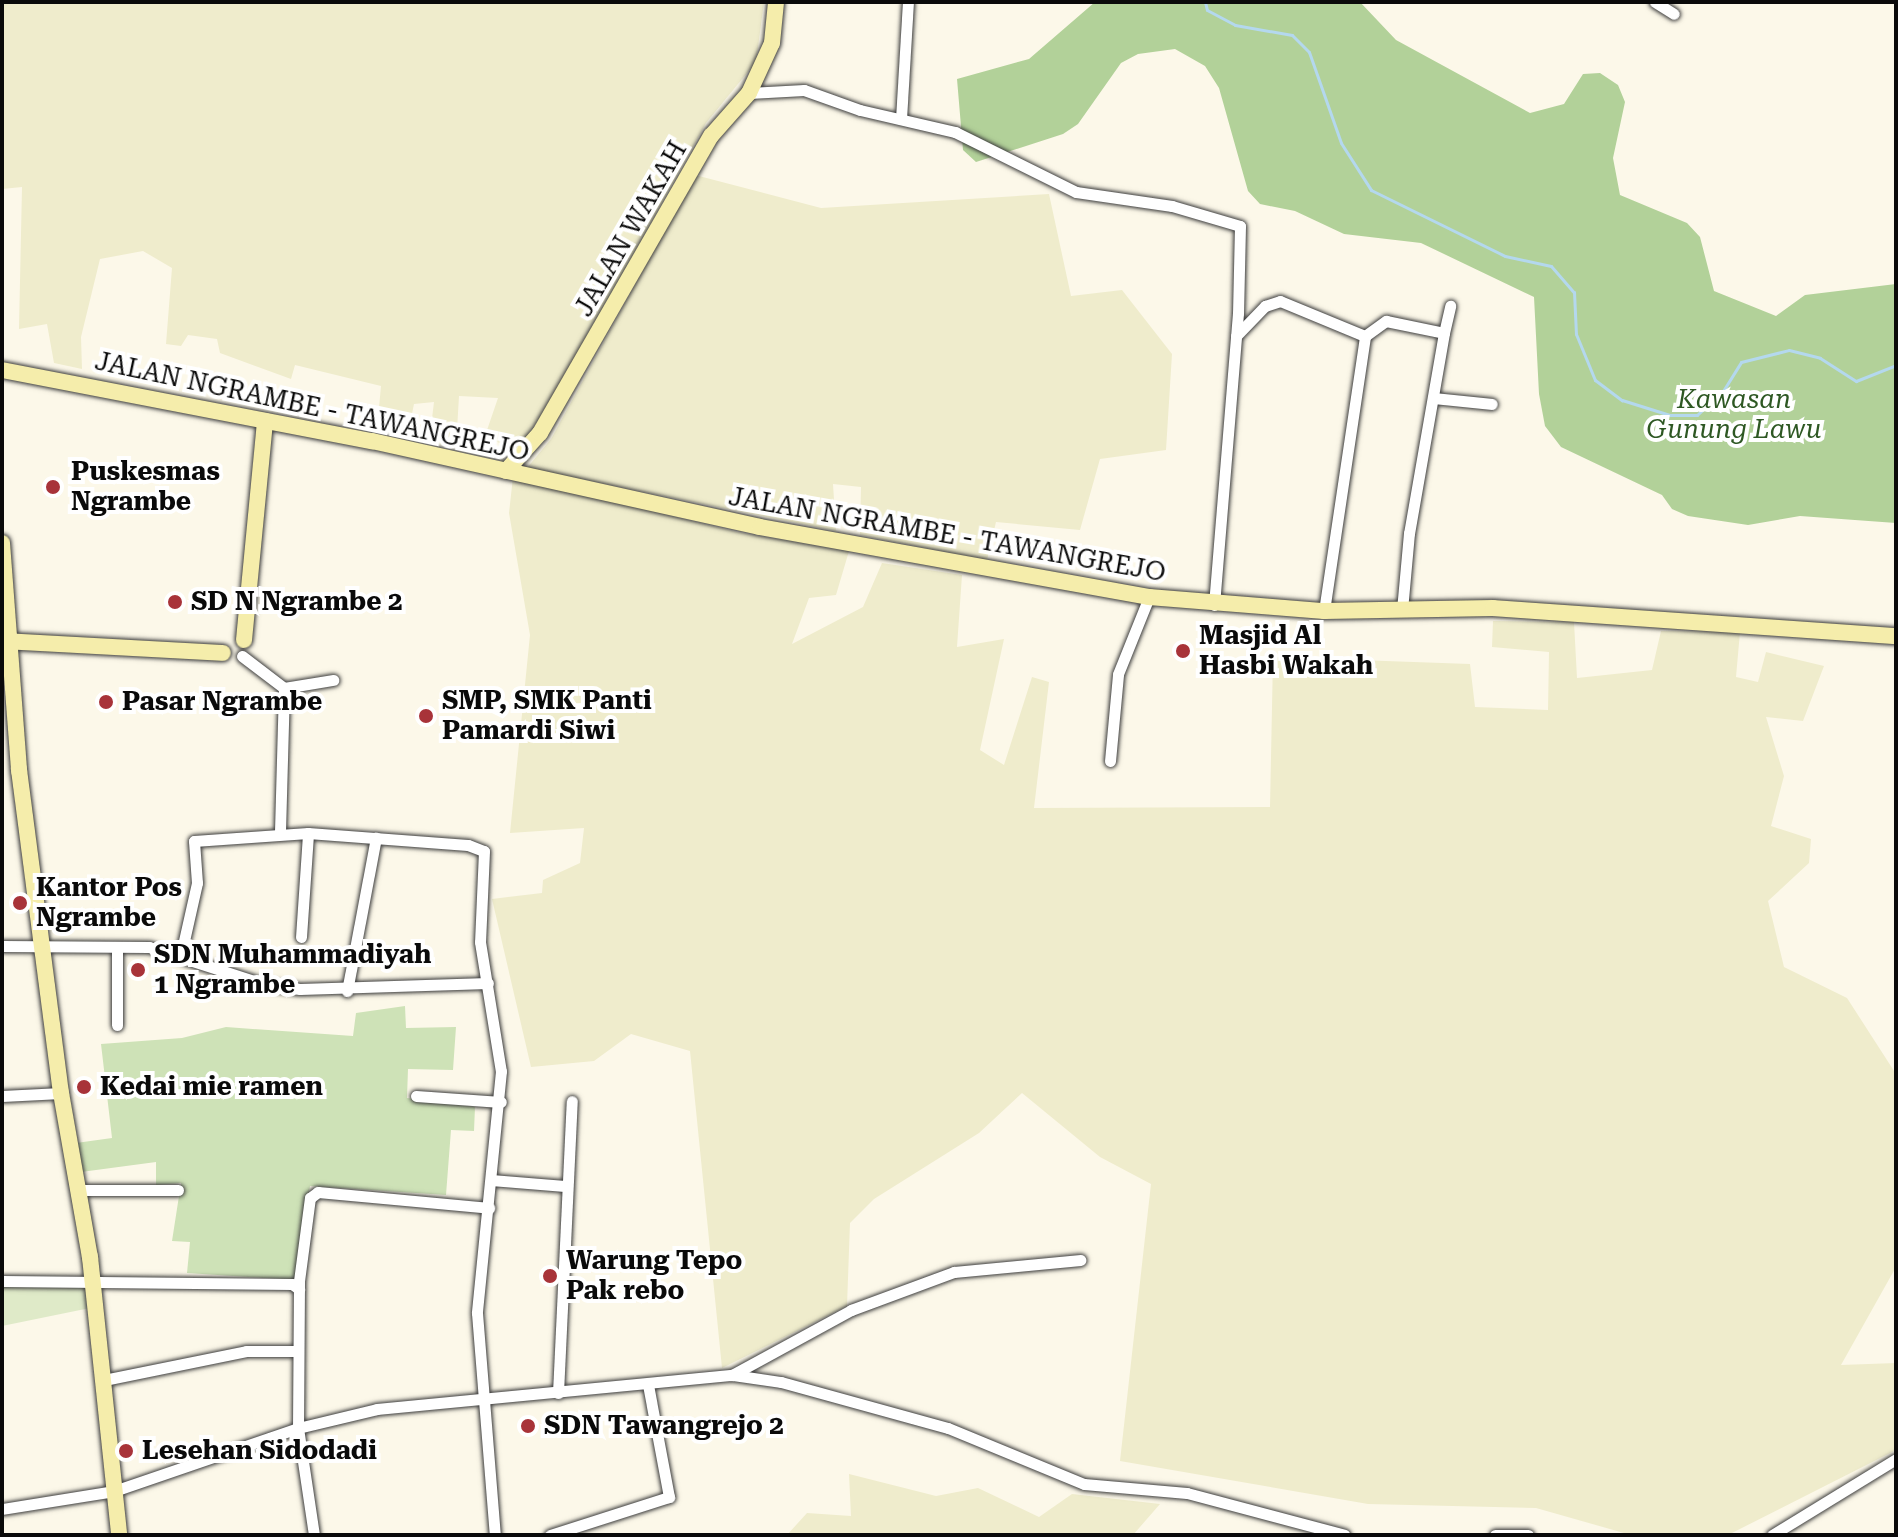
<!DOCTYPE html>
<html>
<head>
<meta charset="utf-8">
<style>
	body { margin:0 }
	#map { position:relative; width:1898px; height:1537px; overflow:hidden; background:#fcf8e9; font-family:"Roboto Serif",serif }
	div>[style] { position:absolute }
	.farmland>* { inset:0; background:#efeccc }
	.green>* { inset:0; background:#cee2b7 }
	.forest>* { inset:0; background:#b2d199 }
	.pitch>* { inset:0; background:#dfeac8 }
	.stream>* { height:3px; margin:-1.5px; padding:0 1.5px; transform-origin:1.5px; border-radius:1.5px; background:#b4d8ee }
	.roads { filter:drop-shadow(0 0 2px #3d3d3d) drop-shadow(0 0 2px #3d3d3d) }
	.street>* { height:11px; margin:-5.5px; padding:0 5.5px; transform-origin:5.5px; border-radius:5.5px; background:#fff }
	.secondary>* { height:16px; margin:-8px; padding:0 8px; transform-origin:8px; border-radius:8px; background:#f5edab }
	.dots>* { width:22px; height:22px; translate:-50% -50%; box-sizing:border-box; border:4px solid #fff; border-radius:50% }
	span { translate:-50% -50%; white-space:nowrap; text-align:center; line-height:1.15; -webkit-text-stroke:8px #fff; paint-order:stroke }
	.street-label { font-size:26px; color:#0a0a0a }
	.park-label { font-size:26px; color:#2e5823; font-style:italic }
	.poi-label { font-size:26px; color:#0a0a0a; font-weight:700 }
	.left { translate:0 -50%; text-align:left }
	.frame { position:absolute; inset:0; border:4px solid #0a0a0a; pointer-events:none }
</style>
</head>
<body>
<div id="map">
	<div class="farmland">
		<div style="clip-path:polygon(2px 2px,764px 2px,756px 62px,706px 123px,557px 393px,516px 451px,485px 436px,498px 398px,459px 396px,456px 447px,429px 443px,434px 402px,414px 404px,407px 438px,377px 429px,381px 386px,295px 365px,291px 379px,220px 353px,217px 339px,188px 335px,181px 346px,166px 344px,172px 268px,143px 251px,100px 259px,81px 337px,82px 369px,54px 363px,47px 324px,19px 329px,22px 187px,2px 189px)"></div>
		<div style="clip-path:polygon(695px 175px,821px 208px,1049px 194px,1071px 296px,1122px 290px,1172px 354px,1166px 450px,1100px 459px,1080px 530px,996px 522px,987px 560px,860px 535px,861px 487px,833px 484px,836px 531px,527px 468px,551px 439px)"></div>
		<div style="clip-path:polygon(513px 477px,737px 532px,849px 551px,836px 595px,809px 598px,792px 644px,863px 607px,882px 563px,962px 575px,957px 647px,1004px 639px,980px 750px,1004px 765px,1032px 677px,1049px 682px,1034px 808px,1270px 807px,1273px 657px,1470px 664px,1475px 707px,1548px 710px,1549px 652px,1492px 647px,1493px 621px,1574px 622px,1577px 678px,1652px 670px,1661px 631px,1740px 632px,1736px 677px,1758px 682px,1766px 652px,1824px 666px,1803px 721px,1766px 717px,1784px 776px,1771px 826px,1811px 839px,1809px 863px,1768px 901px,1784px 967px,1847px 998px,1896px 1074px,1896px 1267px,1841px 1365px,1896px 1363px,1896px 1450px,1728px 1535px,1631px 1535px,1536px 1508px,1368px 1504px,1120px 1461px,1151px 1184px,1100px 1157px,1022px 1093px,979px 1133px,874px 1199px,850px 1223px,847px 1306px,722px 1368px,690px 1051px,631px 1034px,594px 1061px,531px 1067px,492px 899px,542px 893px,543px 880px,580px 863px,584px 828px,510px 833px,530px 635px,509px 513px)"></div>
		<div style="clip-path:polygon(849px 1474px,936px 1496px,978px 1488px,1039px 1517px,1072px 1494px,1160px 1504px,1133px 1535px,787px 1535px,807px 1513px,851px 1516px)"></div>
	</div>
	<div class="green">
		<div style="clip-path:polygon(405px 1006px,406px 1028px,456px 1027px,453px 1070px,408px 1069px,407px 1098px,475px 1107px,474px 1131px,451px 1130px,446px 1195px,310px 1186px,295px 1280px,187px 1273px,190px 1242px,172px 1241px,181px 1183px,156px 1185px,156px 1162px,81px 1172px,76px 1143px,112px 1138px,101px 1044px,182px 1038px,226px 1027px,353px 1036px,356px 1013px)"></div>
	</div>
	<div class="forest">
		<div style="clip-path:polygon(1095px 2px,1360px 2px,1396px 40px,1530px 113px,1564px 104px,1583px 74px,1600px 73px,1618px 85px,1625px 102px,1613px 158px,1620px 195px,1687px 223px,1700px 237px,1714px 291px,1776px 316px,1805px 295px,1896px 284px,1896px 523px,1800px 516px,1748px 525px,1688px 516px,1672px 509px,1662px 495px,1561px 447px,1545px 426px,1539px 394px,1534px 297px,1421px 243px,1344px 234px,1295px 211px,1260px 204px,1248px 191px,1219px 88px,1205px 66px,1175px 49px,1138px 54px,1121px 63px,1078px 124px,1063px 134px,976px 162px,963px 150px,957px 79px,1029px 59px)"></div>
	</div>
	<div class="pitch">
		<div style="clip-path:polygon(2px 1283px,88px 1283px,90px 1308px,2px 1326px)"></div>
	</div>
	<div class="stream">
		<div style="left:1205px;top:2px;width:8px;rotate:76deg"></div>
		<div style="left:1207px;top:10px;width:32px;rotate:28deg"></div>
		<div style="left:1235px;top:25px;width:58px;rotate:10deg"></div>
		<div style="left:1292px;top:35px;width:24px;rotate:45deg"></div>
		<div style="left:1309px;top:52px;width:96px;rotate:70.6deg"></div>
		<div style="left:1341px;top:143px;width:56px;rotate:57.4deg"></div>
		<div style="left:1371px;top:190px;width:149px;rotate:26.2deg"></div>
		<div style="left:1505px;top:256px;width:47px;rotate:12.3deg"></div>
		<div style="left:1551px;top:266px;width:35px;rotate:49deg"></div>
		<div style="left:1574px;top:292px;width:42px;rotate:87.3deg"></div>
		<div style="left:1576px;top:334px;width:50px;rotate:67.6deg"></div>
		<div style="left:1595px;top:380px;width:34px;rotate:37deg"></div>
		<div style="left:1622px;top:400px;width:50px;rotate:17.4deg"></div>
		<div style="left:1670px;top:415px;width:27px"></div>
		<div style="left:1697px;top:415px;width:35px;rotate:-43deg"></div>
		<div style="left:1723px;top:391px;width:34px;rotate:-58deg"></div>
		<div style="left:1741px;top:362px;width:49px;rotate:-14deg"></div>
		<div style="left:1789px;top:350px;width:32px;rotate:14deg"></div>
		<div style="left:1820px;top:358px;width:43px;rotate:32.6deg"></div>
		<div style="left:1856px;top:381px;width:43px;rotate:-21.8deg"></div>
	</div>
	<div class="roads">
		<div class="street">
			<div style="left:1655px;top:2px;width:22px;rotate:32deg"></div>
			<div style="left:749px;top:93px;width:55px;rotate:-3.1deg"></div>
			<div style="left:804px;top:90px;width:59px;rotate:19.7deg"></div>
			<div style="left:860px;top:110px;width:98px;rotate:13deg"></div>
			<div style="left:955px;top:132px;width:135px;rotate:26.4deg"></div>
			<div style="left:1076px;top:192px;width:97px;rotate:8.3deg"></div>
			<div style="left:1172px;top:206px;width:71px;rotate:16.4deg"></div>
			<div style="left:1240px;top:226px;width:87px;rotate:91.3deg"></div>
			<div style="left:1238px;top:313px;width:293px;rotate:94.7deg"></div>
			<div style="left:901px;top:119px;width:117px;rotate:-86.6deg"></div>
			<div style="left:1444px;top:333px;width:28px;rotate:-77deg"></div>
			<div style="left:1236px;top:336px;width:42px;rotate:-46deg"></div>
			<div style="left:1265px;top:306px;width:16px;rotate:-18deg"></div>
			<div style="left:1280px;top:301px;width:92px;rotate:22.4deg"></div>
			<div style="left:1434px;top:398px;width:58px;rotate:5.9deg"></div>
			<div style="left:1324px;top:611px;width:278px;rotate:-81.5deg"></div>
			<div style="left:1365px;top:336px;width:26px;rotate:-36deg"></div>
			<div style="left:1386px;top:321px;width:59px;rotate:11.7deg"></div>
			<div style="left:1444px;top:333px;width:203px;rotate:99.9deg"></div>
			<div style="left:1409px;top:533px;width:77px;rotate:95.2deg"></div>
			<div style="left:242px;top:656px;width:53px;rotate:37.3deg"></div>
			<div style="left:284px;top:688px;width:145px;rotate:91.6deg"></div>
			<div style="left:284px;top:688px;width:50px;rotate:-9.3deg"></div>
			<div style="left:1110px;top:761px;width:87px;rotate:-84.7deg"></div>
			<div style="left:1118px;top:674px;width:83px;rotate:-68.1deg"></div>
			<div style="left:301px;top:937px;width:104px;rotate:-86.1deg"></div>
			<div style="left:2px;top:946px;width:147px;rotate:0.4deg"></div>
			<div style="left:149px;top:947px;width:124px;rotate:17.9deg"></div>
			<div style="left:267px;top:985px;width:33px;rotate:7deg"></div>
			<div style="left:300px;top:989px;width:188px;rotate:-1.8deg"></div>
			<div style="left:181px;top:954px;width:73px;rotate:-77.3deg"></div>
			<div style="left:197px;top:883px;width:42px;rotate:-94.1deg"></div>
			<div style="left:194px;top:841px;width:114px;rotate:-4deg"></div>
			<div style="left:308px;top:833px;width:160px;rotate:4.3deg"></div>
			<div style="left:468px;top:845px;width:17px;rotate:21deg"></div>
			<div style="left:484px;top:851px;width:91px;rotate:92.5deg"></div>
			<div style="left:480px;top:942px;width:131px;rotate:80.8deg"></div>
			<div style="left:501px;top:1071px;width:243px;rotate:95.7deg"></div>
			<div style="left:477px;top:1313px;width:223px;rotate:85.4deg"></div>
			<div style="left:347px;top:991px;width:156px;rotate:-79.3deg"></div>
			<div style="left:117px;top:1025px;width:78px;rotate:-90deg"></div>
			<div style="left:2px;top:1096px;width:59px;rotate:-2.9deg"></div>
			<div style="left:416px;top:1096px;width:85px;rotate:4deg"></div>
			<div style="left:491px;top:1180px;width:74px;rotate:4.6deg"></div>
			<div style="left:78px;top:1190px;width:100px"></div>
			<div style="left:2px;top:1281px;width:290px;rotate:0.6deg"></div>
			<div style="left:292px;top:1284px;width:9px;rotate:36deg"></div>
			<div style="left:733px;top:1375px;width:49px;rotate:8.3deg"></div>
			<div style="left:781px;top:1382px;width:173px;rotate:15.4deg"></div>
			<div style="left:948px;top:1428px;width:147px;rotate:22.4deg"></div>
			<div style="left:1084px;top:1484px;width:103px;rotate:5deg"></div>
			<div style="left:1187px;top:1493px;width:163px;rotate:14.9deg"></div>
			<div style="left:104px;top:1380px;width:145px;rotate:-11.5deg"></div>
			<div style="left:246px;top:1351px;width:52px"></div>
			<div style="left:558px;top:1393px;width:292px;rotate:-87.3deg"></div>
			<div style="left:2px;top:1509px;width:113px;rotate:-9.1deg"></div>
			<div style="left:114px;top:1491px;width:194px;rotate:-18.9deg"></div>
			<div style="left:298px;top:1428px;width:81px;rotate:-13.5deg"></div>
			<div style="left:377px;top:1409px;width:357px;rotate:-5.5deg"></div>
			<div style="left:732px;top:1375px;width:136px;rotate:-28.6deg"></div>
			<div style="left:851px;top:1310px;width:110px;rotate:-20.3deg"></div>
			<div style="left:954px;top:1272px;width:127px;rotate:-5.4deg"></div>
			<div style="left:314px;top:1535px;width:108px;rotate:-98.5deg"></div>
			<div style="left:298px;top:1428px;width:147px;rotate:-89.6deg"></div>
			<div style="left:299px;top:1281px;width:84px;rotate:-82.5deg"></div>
			<div style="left:310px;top:1198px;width:10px;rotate:-37deg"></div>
			<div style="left:318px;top:1192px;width:172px;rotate:5.3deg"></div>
			<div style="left:550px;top:1535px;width:125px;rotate:-17.7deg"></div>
			<div style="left:669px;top:1497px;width:114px;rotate:-100.6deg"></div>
			<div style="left:1495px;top:1535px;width:33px"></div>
			<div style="left:1772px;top:1535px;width:145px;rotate:-31.5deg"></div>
		</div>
		<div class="secondary">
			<div style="left:2px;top:370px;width:377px;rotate:10.9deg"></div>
			<div style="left:372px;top:441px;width:397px;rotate:12.5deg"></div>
			<div style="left:760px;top:527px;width:395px;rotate:10.2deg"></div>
			<div style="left:1149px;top:597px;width:176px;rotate:4.6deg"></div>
			<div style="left:1324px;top:611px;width:169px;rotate:-1deg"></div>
			<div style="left:1493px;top:608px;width:404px;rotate:4deg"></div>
			<div style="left:506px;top:471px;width:51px;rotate:-48.2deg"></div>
			<div style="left:540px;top:433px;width:343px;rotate:-60.1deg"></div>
			<div style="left:711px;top:136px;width:57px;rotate:-48.5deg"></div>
			<div style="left:749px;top:93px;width:55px;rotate:-65.3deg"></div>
			<div style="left:772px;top:43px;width:41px;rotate:-84.4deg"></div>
			<div style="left:2px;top:543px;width:228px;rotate:85.7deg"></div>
			<div style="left:19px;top:770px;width:326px;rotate:82.6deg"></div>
			<div style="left:61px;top:1093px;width:167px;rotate:80deg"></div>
			<div style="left:90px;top:1257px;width:280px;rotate:84deg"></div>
			<div style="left:244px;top:640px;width:220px;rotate:-84.5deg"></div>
			<div style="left:2px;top:641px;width:221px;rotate:3.1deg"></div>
		</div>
	</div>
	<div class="dots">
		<div style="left:53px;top:487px;background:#a83339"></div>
		<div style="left:175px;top:602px;background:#a83339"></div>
		<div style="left:1183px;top:651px;background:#a83339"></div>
		<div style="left:106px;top:702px;background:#a83339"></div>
		<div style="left:426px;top:716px;background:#a83339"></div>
		<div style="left:20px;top:903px;background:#a83339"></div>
		<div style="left:138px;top:970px;background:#a83339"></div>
		<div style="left:84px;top:1087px;background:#a83339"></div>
		<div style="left:550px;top:1276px;background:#a83339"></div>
		<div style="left:528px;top:1426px;background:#a83339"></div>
		<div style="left:126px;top:1451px;background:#a83339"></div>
	</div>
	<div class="street-label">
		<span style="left:631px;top:229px;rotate:-60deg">JALAN WAKAH</span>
		<span style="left:312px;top:407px;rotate:12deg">JALAN NGRAMBE - TAWANGREJO</span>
		<span style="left:947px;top:535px;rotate:10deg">JALAN NGRAMBE - TAWANGREJO</span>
	</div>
	<div class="park-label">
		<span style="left:1734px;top:415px">Kawasan<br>Gunung Lawu</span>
	</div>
	<div class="poi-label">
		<span class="left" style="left:71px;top:487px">Puskesmas<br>Ngrambe</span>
		<span class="left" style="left:191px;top:602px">SD N Ngrambe 2</span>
		<span class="left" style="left:1199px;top:651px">Masjid Al<br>Hasbi Wakah</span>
		<span class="left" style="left:442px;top:716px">SMP, SMK Panti<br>Pamardi Siwi</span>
		<span class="left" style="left:122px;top:702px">Pasar Ngrambe</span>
		<span class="left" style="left:36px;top:903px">Kantor Pos<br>Ngrambe</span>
		<span class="left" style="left:154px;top:970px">SDN Muhammadiyah<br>1 Ngrambe</span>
		<span class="left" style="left:100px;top:1087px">Kedai mie ramen</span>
		<span class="left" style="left:566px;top:1276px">Warung Tepo<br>Pak rebo</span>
		<span class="left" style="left:544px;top:1426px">SDN Tawangrejo 2</span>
		<span class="left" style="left:142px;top:1451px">Lesehan Sidodadi</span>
	</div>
	<div class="frame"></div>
</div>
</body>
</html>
